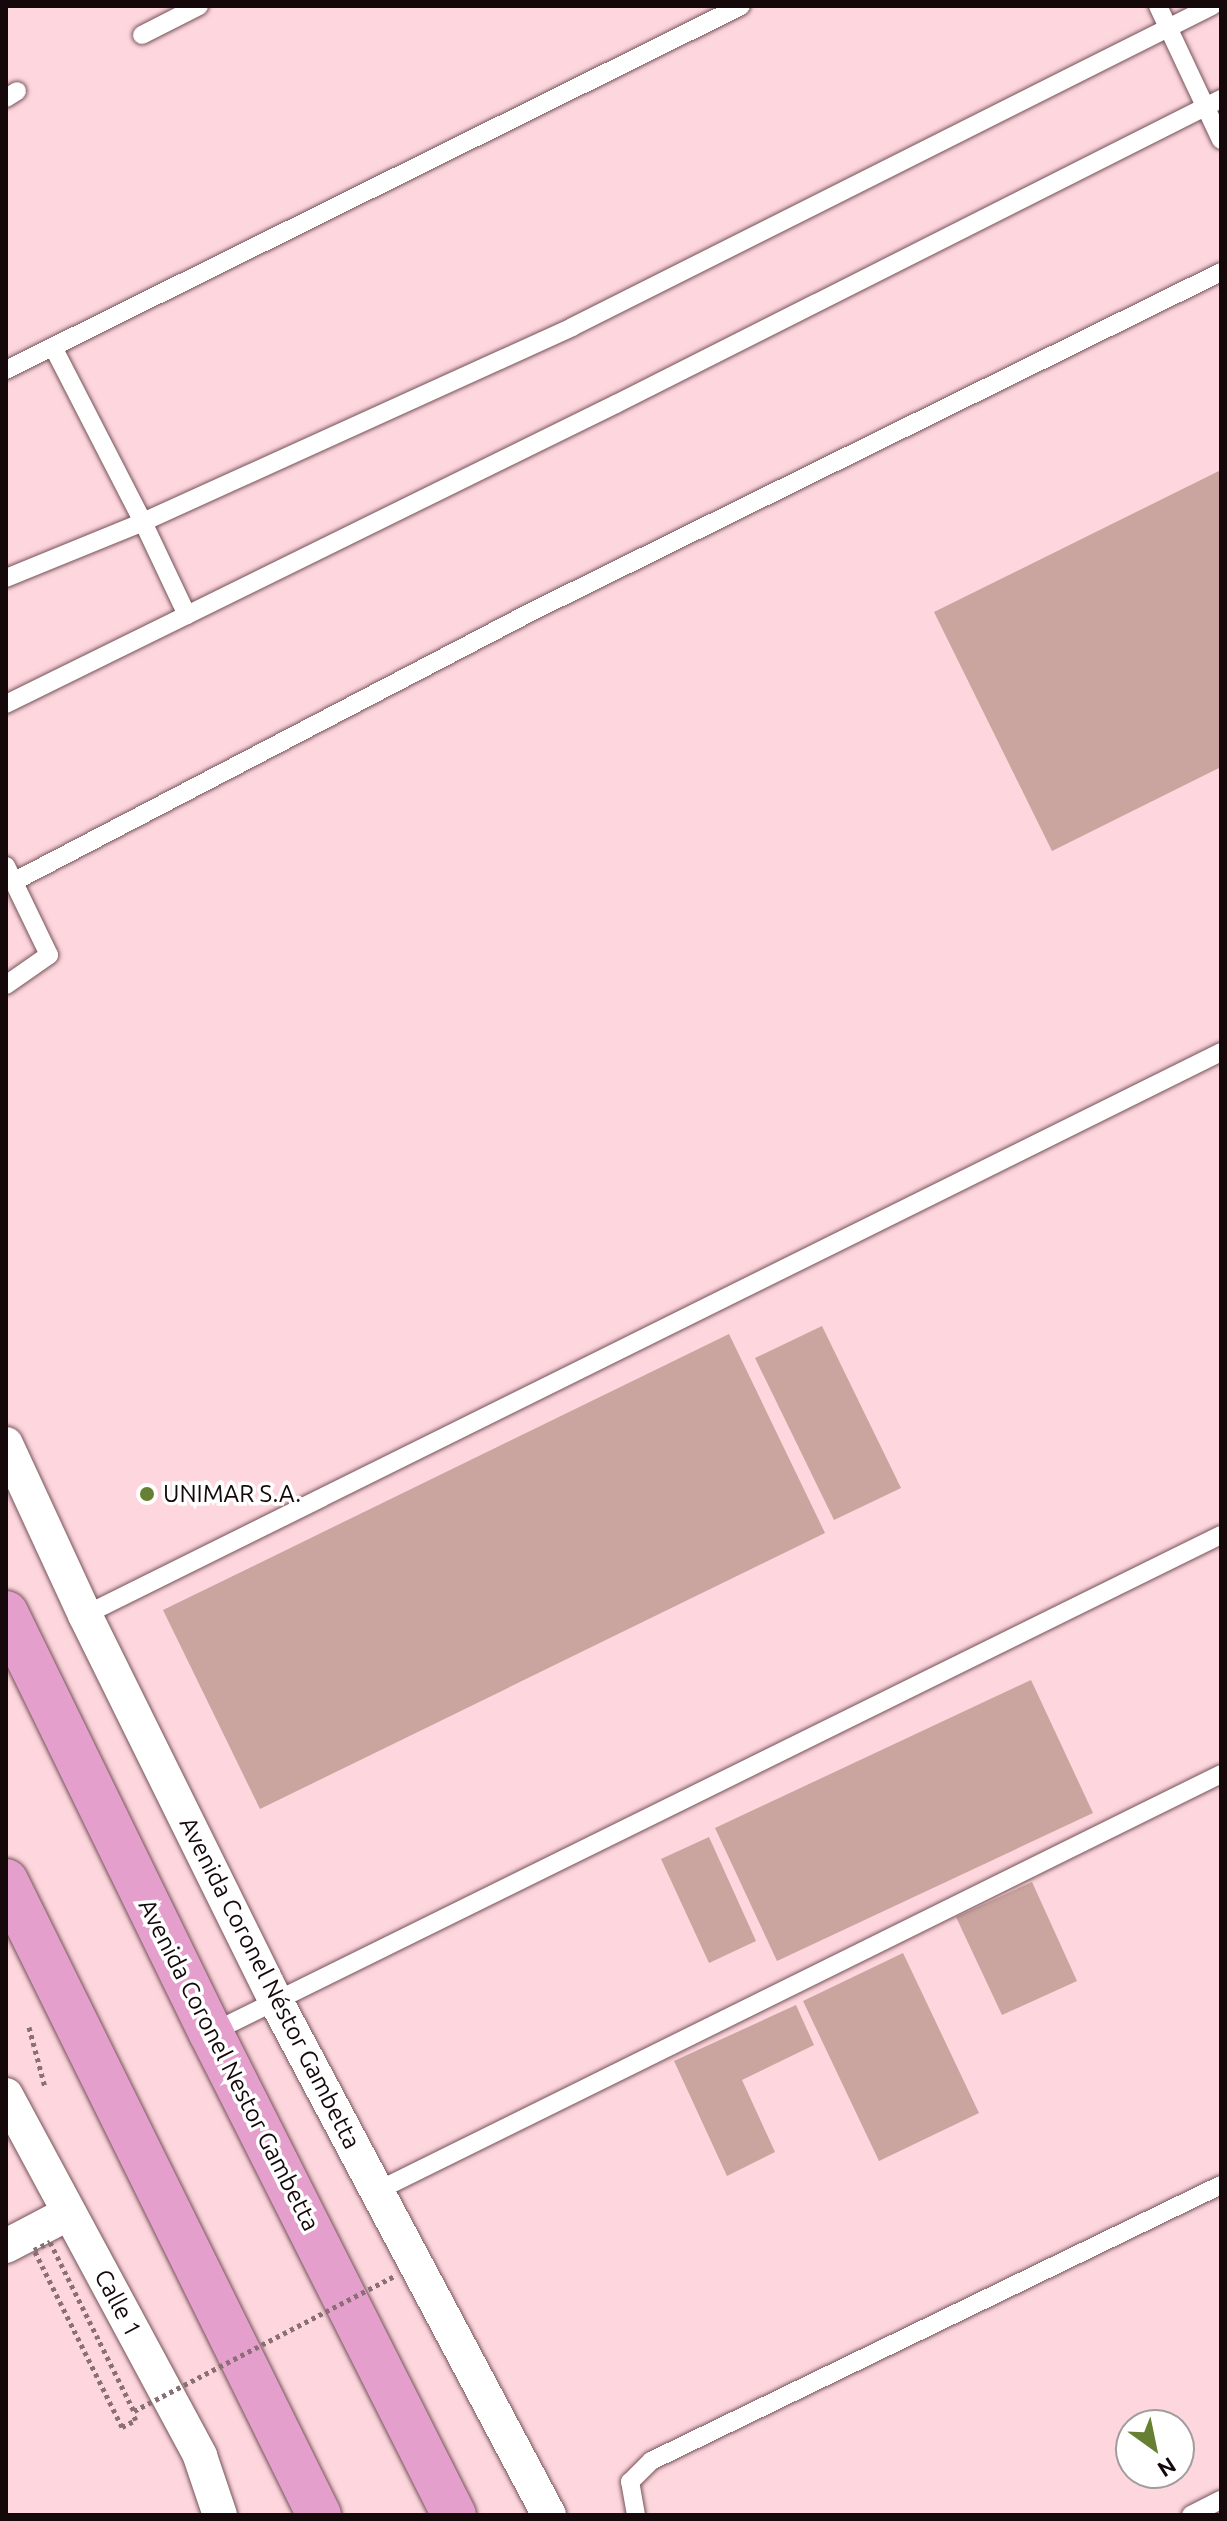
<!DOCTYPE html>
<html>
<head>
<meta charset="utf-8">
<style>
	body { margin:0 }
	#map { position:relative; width:1227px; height:2521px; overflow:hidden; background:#fed6dd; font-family:Ubuntu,sans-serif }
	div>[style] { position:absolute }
	.building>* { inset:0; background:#caa49e }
	.path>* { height:5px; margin-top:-2.5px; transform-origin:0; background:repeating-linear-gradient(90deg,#8a7075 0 4px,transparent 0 8px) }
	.roads { filter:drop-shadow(0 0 2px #745259) drop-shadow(0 0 2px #745259) }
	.service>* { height:18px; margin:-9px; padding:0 9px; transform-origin:9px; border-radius:9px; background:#fff }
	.minor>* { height:34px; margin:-17px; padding:0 17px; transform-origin:17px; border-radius:17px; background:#fff }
	.trunk>* { height:44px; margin:-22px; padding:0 22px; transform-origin:22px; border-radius:22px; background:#e49fcc }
	.path-bridge>* { height:5px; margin-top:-2.5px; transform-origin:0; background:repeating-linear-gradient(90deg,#8a7075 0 4px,transparent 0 8px) }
	.dots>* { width:22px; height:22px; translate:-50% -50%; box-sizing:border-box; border:4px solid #fff; border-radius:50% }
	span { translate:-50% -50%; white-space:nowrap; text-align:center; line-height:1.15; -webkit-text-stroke:7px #fff; paint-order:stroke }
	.poi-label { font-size:24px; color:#14080a }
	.left { translate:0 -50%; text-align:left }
	.street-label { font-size:24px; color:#14080a }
	.frame { position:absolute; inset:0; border:8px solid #14080a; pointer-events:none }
	.north { position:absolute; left:1115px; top:2409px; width:80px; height:80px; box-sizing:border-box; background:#fff; border:2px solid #a19c9d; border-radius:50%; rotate:147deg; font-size:22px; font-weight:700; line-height:32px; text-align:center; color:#14080a }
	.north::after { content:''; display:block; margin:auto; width:28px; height:36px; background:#677f32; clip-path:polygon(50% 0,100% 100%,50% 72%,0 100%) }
</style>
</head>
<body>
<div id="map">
	<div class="building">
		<div style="clip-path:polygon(1221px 470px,1221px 767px,1052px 851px,934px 612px)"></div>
		<div style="clip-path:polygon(822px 1326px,901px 1488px,834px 1520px,755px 1358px)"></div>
		<div style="clip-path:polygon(729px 1334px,825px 1533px,260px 1809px,163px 1610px)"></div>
		<div style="clip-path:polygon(1031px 1680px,1093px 1813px,777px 1961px,715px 1828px)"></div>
		<div style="clip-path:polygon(709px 1837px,756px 1941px,709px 1963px,661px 1859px)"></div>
		<div style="clip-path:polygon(1032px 1882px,1077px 1981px,1002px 2015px,956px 1917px)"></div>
		<div style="clip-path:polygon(903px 1953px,979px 2113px,879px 2161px,803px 2001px)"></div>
		<div style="clip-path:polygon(796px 2005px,814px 2045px,742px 2080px,775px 2152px,727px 2176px,674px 2061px)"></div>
	</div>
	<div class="path">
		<div style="left:29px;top:2027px;width:62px;rotate:75.1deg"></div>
		<div style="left:122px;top:2427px;width:16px;rotate:-27deg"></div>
		<div style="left:136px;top:2420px;width:6px;rotate:-121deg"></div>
	</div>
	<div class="roads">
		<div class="service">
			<div style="left:1158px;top:6px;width:148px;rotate:64.8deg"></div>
			<div style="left:142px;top:35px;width:64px;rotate:-27deg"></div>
			<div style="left:6px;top:98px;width:13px;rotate:-32deg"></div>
			<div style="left:53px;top:347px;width:197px;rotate:62.8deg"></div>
			<div style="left:143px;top:522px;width:103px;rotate:64.7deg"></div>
			<div style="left:6px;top:370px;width:820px;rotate:-26.35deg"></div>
			<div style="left:6px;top:578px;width:148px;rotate:-22.2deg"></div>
			<div style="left:143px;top:522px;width:471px;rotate:-24.4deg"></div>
			<div style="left:572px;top:327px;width:716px;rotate:-26.64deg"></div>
			<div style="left:6px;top:704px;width:680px;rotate:-26.19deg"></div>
			<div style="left:616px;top:404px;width:678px;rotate:-26.75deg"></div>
			<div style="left:6px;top:866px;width:99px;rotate:64.2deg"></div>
			<div style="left:49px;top:955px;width:52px;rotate:145.1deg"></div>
			<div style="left:13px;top:882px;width:584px;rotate:-27.53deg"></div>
			<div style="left:531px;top:612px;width:769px;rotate:-26.23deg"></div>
			<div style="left:85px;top:1615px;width:1268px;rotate:-26.36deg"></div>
			<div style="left:211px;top:2033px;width:1126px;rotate:-26.25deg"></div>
			<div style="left:377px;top:2191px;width:941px;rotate:-26.29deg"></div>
			<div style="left:636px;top:2515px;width:34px;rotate:-100deg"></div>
			<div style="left:630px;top:2482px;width:30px;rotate:-45deg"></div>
			<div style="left:651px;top:2461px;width:633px;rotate:-25.84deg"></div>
			<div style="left:1191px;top:2515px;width:34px;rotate:-27deg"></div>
		</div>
		<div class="minor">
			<div style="left:6px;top:1444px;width:188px;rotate:65.2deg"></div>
			<div style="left:85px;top:1615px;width:431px;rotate:63.7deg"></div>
			<div style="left:276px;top:2001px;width:582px;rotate:62.03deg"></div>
			<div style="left:6px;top:2095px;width:410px;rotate:61.7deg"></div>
			<div style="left:200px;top:2456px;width:62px;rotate:71.3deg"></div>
			<div style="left:6px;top:2246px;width:71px;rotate:-27.6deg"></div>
		</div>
		<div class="trunk">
			<div style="left:6px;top:1613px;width:467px;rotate:64deg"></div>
			<div style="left:211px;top:2033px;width:540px;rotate:63.25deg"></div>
			<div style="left:6px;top:1881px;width:707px;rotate:63.72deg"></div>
		</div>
	</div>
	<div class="path-bridge">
		<div style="left:122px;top:2427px;width:198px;rotate:-116.4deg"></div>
		<div style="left:34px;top:2250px;width:18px;rotate:-27deg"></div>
		<div style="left:50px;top:2242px;width:189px;rotate:63.6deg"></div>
		<div style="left:134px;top:2411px;width:295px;rotate:-27.4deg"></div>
	</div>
	<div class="dots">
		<div style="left:147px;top:1494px;background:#677f32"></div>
	</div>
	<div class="poi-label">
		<span class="left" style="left:163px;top:1494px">UNIMAR S.A.</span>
	</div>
	<div class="street-label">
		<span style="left:270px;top:1983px;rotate:63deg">Avenida Coronel Néstor Gambetta</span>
		<span style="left:229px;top:2065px;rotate:63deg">Avenida Coronel Nestor Gambetta</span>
		<span style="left:118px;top:2303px;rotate:62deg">Calle 1</span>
	</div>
	<div class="frame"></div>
	<div class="north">N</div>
</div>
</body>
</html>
